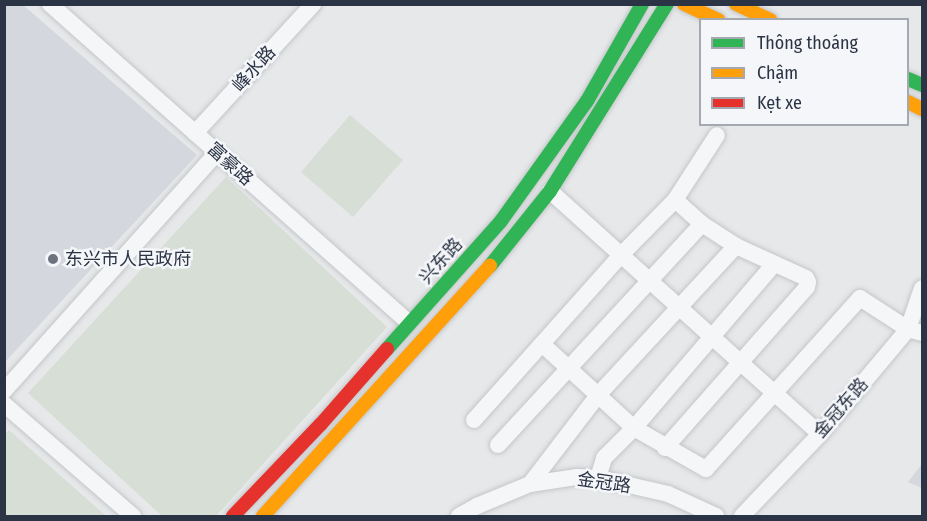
<!DOCTYPE html>
<html>
<head>
<meta charset="utf-8">
<style>
	body { margin:0 }
	#map { position:relative; width:927px; height:521px; overflow:hidden; background:#e6e8ea; font-family:"Fira Sans Condensed","Noto Sans SC",sans-serif }
	div>[style] { position:absolute }
	.built>* { inset:0; background:#d4d7dd }
	.green>* { inset:0; background:#d6ded6 }
	.roads { filter:drop-shadow(0 0 2px #c4c6c8) drop-shadow(0 0 2px #c4c6c8) }
	.street>* { height:16px; margin:-8px; padding:0 8px; transform-origin:8px; border-radius:8px; background:#f5f6f7 }
	.fast>* { height:14px; margin:-7px; padding:0 7px; transform-origin:7px; border-radius:7px; background:#30b455 }
	.slow>* { height:14px; margin:-7px; padding:0 7px; transform-origin:7px; border-radius:7px; background:#ff9f0a }
	.jam>* { height:14px; margin:-7px; padding:0 7px; transform-origin:7px; border-radius:7px; background:#e5322d }
	.dots>* { width:16px; height:16px; translate:-50% -50%; box-sizing:border-box; border:3px solid #f4f6f9; border-radius:50% }
	span { translate:-50% -50%; white-space:nowrap; text-align:center; line-height:1.15; -webkit-text-stroke:5px #f4f6f9; paint-order:stroke }
	.street-label { font-size:18px; color:#2b3445 }
	.poi-label { font-size:18px; color:#2b3445 }
	.left { translate:0 -50%; text-align:left }
	.frame { position:absolute; inset:0; border:6px solid #2b3445; pointer-events:none }
	.legend { position:absolute; left:699px; top:18px; width:210px; height:108px; box-sizing:border-box; background:#f4f6f9; border:2px solid #a4a8b1; margin:0; padding:8px 10px; list-style:none; font-size:18px; color:#2b3445 }
	.legend li { display:flex; align-items:center; gap:12px; height:30px }
	.legend b { width:30px; border:2px solid #a4a8b1 }
</style>
</head>
<body>
<div id="map">
	<div class="built">
		<div style="clip-path:polygon(5px 4px,23px 5px,197px 155px,5px 362px)"></div>
		<div style="clip-path:polygon(922px 464px,922px 488px,908px 482px)"></div>
	</div>
	<div class="green">
		<div style="clip-path:polygon(350px 115px,403px 160px,353px 217px,301px 172px)"></div>
		<div style="clip-path:polygon(226px 177px,387px 327px,216px 516px,162px 516px,28px 393px)"></div>
		<div style="clip-path:polygon(9px 430px,106px 516px,5px 516px,5px 434px)"></div>
	</div>
	<div class="roads">
		<div class="street">
			<div style="left:50px;top:4px;width:480px;rotate:41.6deg"></div>
			<div style="left:195px;top:133px;width:175px;rotate:-47.5deg"></div>
			<div style="left:550px;top:191px;width:363px;rotate:42deg"></div>
			<div style="left:542px;top:344px;width:125px;rotate:42.4deg"></div>
			<div style="left:634px;top:428px;width:83px;rotate:29.7deg"></div>
			<div style="left:706px;top:469px;width:230px;rotate:-48deg"></div>
			<div style="left:860px;top:298px;width:57px;rotate:32.9deg"></div>
			<div style="left:908px;top:329px;width:15px;rotate:16deg"></div>
			<div style="left:4px;top:391px;width:319px;rotate:-48.2deg"></div>
			<div style="left:4px;top:404px;width:171px;rotate:41deg"></div>
			<div style="left:474px;top:420px;width:221px;rotate:-48.3deg"></div>
			<div style="left:621px;top:255px;width:77px;rotate:-45.5deg"></div>
			<div style="left:675px;top:200px;width:77px;rotate:-57.1deg"></div>
			<div style="left:498px;top:445px;width:301px;rotate:-47.3deg"></div>
			<div style="left:665px;top:448px;width:215px;rotate:-48.6deg"></div>
			<div style="left:807px;top:287px;width:5px;rotate:-79deg"></div>
			<div style="left:808px;top:282px;width:4px;rotate:-117deg"></div>
			<div style="left:806px;top:278px;width:77px;rotate:-155.4deg"></div>
			<div style="left:736px;top:246px;width:40px;rotate:-147.1deg"></div>
			<div style="left:702px;top:224px;width:36px;rotate:-138deg"></div>
			<div style="left:598px;top:478px;width:21px;rotate:-73deg"></div>
			<div style="left:604px;top:458px;width:42px;rotate:-45deg"></div>
			<div style="left:634px;top:428px;width:216px;rotate:-49.5deg"></div>
			<div style="left:530px;top:484px;width:112px;rotate:-52.6deg"></div>
			<div style="left:598px;top:395px;width:203px;rotate:-47.2deg"></div>
			<div style="left:459px;top:516px;width:21px;rotate:-29deg"></div>
			<div style="left:477px;top:506px;width:57px;rotate:-22.5deg"></div>
			<div style="left:530px;top:484px;width:48px;rotate:-8.5deg"></div>
			<div style="left:577px;top:477px;width:21px;rotate:3deg"></div>
			<div style="left:598px;top:478px;width:72px;rotate:12.9deg"></div>
			<div style="left:668px;top:494px;width:53px;rotate:24.6deg"></div>
			<div style="left:742px;top:516px;width:113px;rotate:-46.4deg"></div>
			<div style="left:820px;top:434px;width:137px;rotate:-50deg"></div>
			<div style="left:908px;top:329px;width:43px;rotate:-71.1deg"></div>
		</div>
		<div class="fast">
			<div style="left:908px;top:79px;width:15px;rotate:23deg"></div>
			<div style="left:490px;top:266px;width:96px;rotate:-51.3deg"></div>
			<div style="left:550px;top:191px;width:221px;rotate:-58deg"></div>
			<div style="left:387px;top:349px;width:171px;rotate:-48.3deg"></div>
			<div style="left:501px;top:221px;width:148px;rotate:-54.4deg"></div>
			<div style="left:587px;top:101px;width:112px;rotate:-60.4deg"></div>
		</div>
		<div class="slow">
			<div style="left:684px;top:4px;width:38px;rotate:25deg"></div>
			<div style="left:736px;top:4px;width:38px;rotate:25deg"></div>
			<div style="left:908px;top:102px;width:16px;rotate:27deg"></div>
			<div style="left:263px;top:516px;width:338px;rotate:-47.8deg"></div>
		</div>
		<div class="jam">
			<div style="left:233px;top:516px;width:127px;rotate:-46.3deg"></div>
			<div style="left:321px;top:424px;width:100px;rotate:-48.7deg"></div>
		</div>
	</div>
	<div class="dots">
		<div style="left:53px;top:259px;background:#6c737f"></div>
	</div>
	<div class="street-label">
		<span style="left:254px;top:69px;rotate:-48deg">峰水路</span>
		<span style="left:230px;top:164px;rotate:42deg">富豪路</span>
		<span style="left:441px;top:261px;rotate:-48deg">兴东路</span>
		<span style="left:841px;top:408px;rotate:-49deg">金冠东路</span>
		<span style="left:604px;top:483px;rotate:8deg">金冠路</span>
	</div>
	<div class="poi-label">
		<span class="left" style="left:65px;top:259px">东兴市人民政府</span>
	</div>
	<div class="frame"></div>
	<ul class="legend">
	<li><b style="height:8px;background:#30b455"></b>Thông thoáng</li>
	<li><b style="height:8px;background:#ff9f0a"></b>Chậm</li>
	<li><b style="height:8px;background:#e5322d"></b>Kẹt xe</li>
	</ul>
</div>
</body>
</html>
